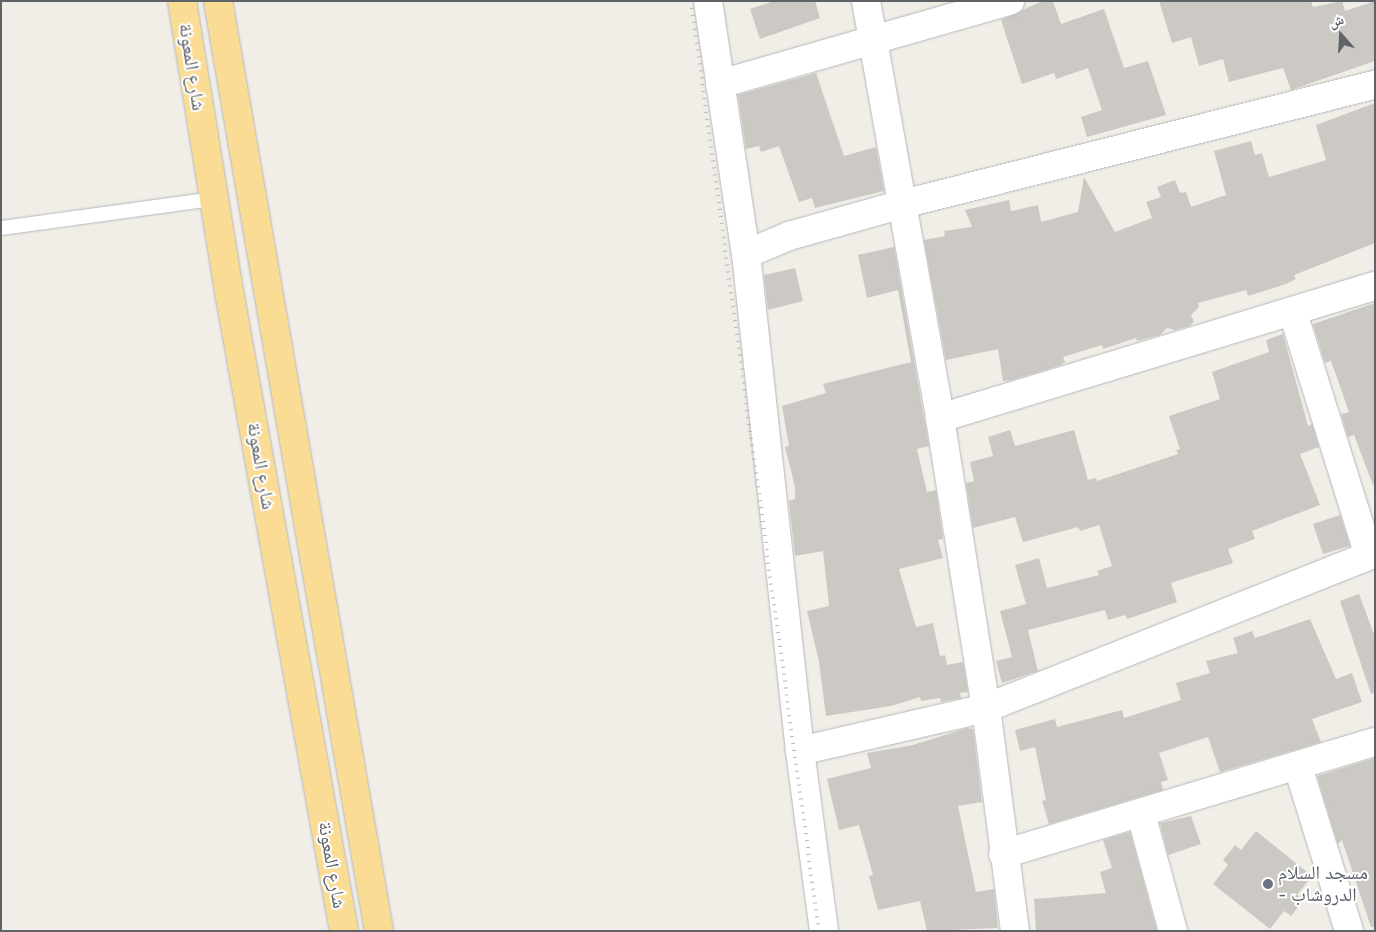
<!DOCTYPE html>
<html>
<head>
<meta charset="utf-8">
<style>
	body { margin:0 }
	#map { position:relative; width:1376px; height:932px; overflow:hidden; background:#f0eee7; font-family:"Space Grotesk","Noto Naskh Arabic",sans-serif }
	div>[style] { position:absolute }
	.building>* { inset:0; background:#ccc9c4 }
	.roads { filter:drop-shadow(0 0 1px #b4b8bb) drop-shadow(0 0 1px #b4b8bb) }
	.lane>* { height:14px; margin:-7px; padding:0 7px; transform-origin:7px; border-radius:7px; background:#fff }
	.street>* { height:28px; margin:-14px; padding:0 14px; transform-origin:14px; border-radius:14px; background:#fff }
	.highway>* { height:28px; margin:-14px; padding:0 14px; transform-origin:14px; border-radius:14px; background:#fbdc94 }
	.rail>* { height:4px; margin-top:-2px; transform-origin:0; background:repeating-linear-gradient(90deg,#b5b6b7 0 1px,transparent 0 7px) }
	.dots>* { width:14px; height:14px; translate:-50% -50%; box-sizing:border-box; border:2px solid #fff; border-radius:50% }
	span { translate:-50% -50%; white-space:nowrap; text-align:center; line-height:1.15; -webkit-text-stroke:4px #fff; paint-order:stroke }
	.street-label { font-size:19px; color:#5f6367 }
	.worship-label { font-size:19px; color:#5b616d }
	.left { translate:0 -50%; text-align:left }
	.frame { position:absolute; inset:0; border:2px solid #5f6367; pointer-events:none }
	.north { position:absolute; left:1316px; top:10px; width:50px; height:50px; -webkit-text-stroke:4px #fff; paint-order:stroke; rotate:341deg; font-size:14px; font-weight:700; line-height:20px; text-align:center; color:#5f6367 }
	.north::after { content:''; display:block; margin:auto; width:18px; height:22px; background:#5f6367; clip-path:polygon(50% 0,100% 100%,50% 72%,0 100%) }
</style>
</head>
<body>
<div id="map">
	<div class="building">
		<div style="clip-path:polygon(774px 1px,815px 1px,820px 18px,760px 39px,750px 9px)"></div>
		<div style="clip-path:polygon(1042px 1px,1053px 1px,1061px 24px,1104px 9px,1124px 68px,1148px 61px,1166px 115px,1087px 137px,1081px 117px,1102px 110px,1088px 68px,1056px 79px,1054px 73px,1022px 84px,1001px 20px)"></div>
		<div style="clip-path:polygon(1159px 1px,1311px 1px,1313px 7px,1342px 1px,1345px 11px,1375px 1px,1375px 61px,1291px 90px,1283px 68px,1229px 82px,1223px 59px,1199px 66px,1191px 37px,1172px 43px)"></div>
		<div style="clip-path:polygon(816px 73px,844px 156px,876px 147px,884px 191px,815px 208px,812px 198px,799px 202px,779px 146px,761px 152px,759px 146px,746px 149px,738px 95px)"></div>
		<div style="clip-path:polygon(1375px 103px,1375px 243px,1294px 275px,1296px 279px,1286px 284px,1248px 296px,1246px 290px,1198px 303px,1199px 307px,1191px 315px,1194px 322px,1189px 326px,1175px 330px,1167px 328px,1160px 335px,1137px 341px,1136px 338px,1103px 349px,1102px 345px,1063px 357px,1065px 362px,1061px 365px,1012px 380px,1003px 381px,998px 349px,946px 360px,924px 240px,945px 236px,944px 231px,972px 227px,965px 210px,1009px 200px,1011px 211px,1038px 205px,1041px 222px,1078px 212px,1084px 177px,1115px 232px,1152px 218px,1146px 202px,1161px 197px,1157px 187px,1175px 180px,1180px 193px,1186px 192px,1191px 207px,1226px 195px,1214px 151px,1251px 141px,1255px 155px,1262px 153px,1269px 177px,1326px 160px,1316px 125px)"></div>
		<div style="clip-path:polygon(894px 247px,929px 446px,917px 449px,927px 492px,936px 490px,943px 539px,938px 540px,943px 558px,899px 569px,916px 627px,933px 623px,940px 656px,945px 655px,947px 665px,963px 662px,968px 692px,960px 693px,961px 698px,941px 702px,940px 698px,921px 701px,920px 697px,891px 706px,826px 716px,819px 662px,807px 611px,829px 606px,823px 551px,795px 556px,789px 501px,795px 499px,795px 487px,785px 447px,789px 446px,782px 406px,826px 393px,823px 384px,911px 362px,898px 290px,867px 298px,858px 255px)"></div>
		<div style="clip-path:polygon(795px 268px,803px 301px,768px 310px,764px 275px)"></div>
		<div style="clip-path:polygon(1375px 303px,1375px 485px,1373px 485px,1354px 435px,1348px 437px,1341px 414px,1349px 412px,1331px 361px,1325px 363px,1313px 324px)"></div>
		<div style="clip-path:polygon(1283px 334px,1308px 426px,1312px 424px,1319px 447px,1300px 454px,1320px 505px,1252px 531px,1255px 539px,1228px 549px,1233px 563px,1171px 583px,1177px 602px,1127px 619px,1125px 615px,1108px 620px,1105px 610px,1028px 630px,1038px 671px,1002px 683px,996px 661px,1012px 657px,1000px 611px,1026px 604px,1015px 565px,1039px 558px,1047px 588px,1099px 575px,1097px 571px,1112px 566px,1099px 525px,1080px 531px,1078px 527px,1023px 542px,1015px 517px,973px 528px,966px 483px,974px 481px,970px 462px,993px 456px,988px 437px,1010px 430px,1015px 446px,1074px 430px,1088px 480px,1096px 478px,1097px 481px,1178px 454px,1176px 450px,1180px 449px,1169px 416px,1220px 399px,1212px 372px,1269px 352px,1266px 340px)"></div>
		<div style="clip-path:polygon(1340px 515px,1350px 546px,1323px 554px,1313px 524px)"></div>
		<div style="clip-path:polygon(1359px 594px,1375px 637px,1375px 693px,1371px 694px,1340px 601px)"></div>
		<div style="clip-path:polygon(1310px 619px,1336px 679px,1352px 673px,1362px 702px,1312px 719px,1321px 742px,1220px 772px,1208px 737px,1159px 753px,1168px 780px,1161px 782px,1163px 790px,1049px 824px,1042px 801px,1046px 800px,1035px 747px,1020px 751px,1015px 730px,1055px 719px,1057px 727px,1122px 710px,1124px 718px,1181px 700px,1176px 683px,1210px 673px,1206px 661px,1238px 653px,1233px 638px,1252px 631px,1255px 638px)"></div>
		<div style="clip-path:polygon(967px 728px,973px 729px,982px 802px,958px 806px,976px 892px,994px 889px,998px 928px,927px 931px,920px 901px,878px 910px,869px 876px,873px 875px,859px 825px,839px 830px,827px 779px,871px 768px,867px 753px,913px 745px)"></div>
		<div style="clip-path:polygon(1375px 758px,1375px 927px,1371px 927px,1342px 840px,1338px 844px,1317px 776px)"></div>
		<div style="clip-path:polygon(1191px 816px,1201px 844px,1168px 855px,1160px 823px)"></div>
		<div style="clip-path:polygon(1256px 831px,1312px 876px,1297px 895px,1304px 900px,1291px 916px,1284px 911px,1270px 929px,1213px 884px,1228px 865px,1223px 860px,1235px 845px,1241px 850px)"></div>
		<div style="clip-path:polygon(1130px 832px,1157px 931px,1036px 931px,1034px 899px,1106px 893px,1100px 872px,1112px 868px,1103px 840px)"></div>
	</div>
	<div class="roads">
		<div class="lane">
			<div style="left:1px;top:228px;width:215px;rotate:-7.8deg"></div>
		</div>
		<div class="street">
			<div style="left:708px;top:1px;width:256px;rotate:81.5deg"></div>
			<div style="left:746px;top:254px;width:500px;rotate:83.8deg"></div>
			<div style="left:800px;top:751px;width:182px;rotate:82.4deg"></div>
			<div style="left:866px;top:1px;width:424px;rotate:79.9deg"></div>
			<div style="left:940px;top:418px;width:294px;rotate:81deg"></div>
			<div style="left:986px;top:708px;width:225px;rotate:82.6deg"></div>
			<div style="left:720px;top:84px;width:302px;rotate:-16deg"></div>
			<div style="left:746px;top:254px;width:47px;rotate:-22.7deg"></div>
			<div style="left:789px;top:236px;width:118px;rotate:-15.7deg"></div>
			<div style="left:903px;top:204px;width:487px;rotate:-14.2deg"></div>
			<div style="left:1293px;top:313px;width:254px;rotate:72.6deg"></div>
			<div style="left:940px;top:418px;width:455px;rotate:-16.9deg"></div>
			<div style="left:800px;top:751px;width:191px;rotate:-13deg"></div>
			<div style="left:986px;top:708px;width:419px;rotate:-21.7deg"></div>
			<div style="left:1298px;top:767px;width:172px;rotate:72.7deg"></div>
			<div style="left:1141px;top:814px;width:121px;rotate:74.7deg"></div>
			<div style="left:1003px;top:854px;width:388px;rotate:-16.8deg"></div>
		</div>
		<div class="highway">
			<div style="left:182px;top:1px;width:300px;rotate:80.8deg"></div>
			<div style="left:230px;top:297px;width:644px;rotate:79.81deg"></div>
			<div style="left:218px;top:1px;width:944px;rotate:80.18deg"></div>
		</div>
	</div>
	<div class="rail">
		<div style="left:691px;top:1px;width:939px;rotate:82.16deg"></div>
	</div>
	<div class="dots">
		<div style="left:1268px;top:884px;background:#6b7280"></div>
	</div>
	<div class="street-label">
		<span style="left:192px;top:67px;rotate:81deg">شارع المعونة</span>
		<span style="left:261px;top:466px;rotate:80deg">شارع المعونة</span>
		<span style="left:332px;top:865px;rotate:80deg">شارع المعونة</span>
	</div>
	<div class="worship-label">
		<span class="left" style="left:1278px;top:884px">مسجد السلام<br>- الدروشاب</span>
	</div>
	<div class="frame"></div>
	<div class="north">ش</div>
</div>
</body>
</html>
